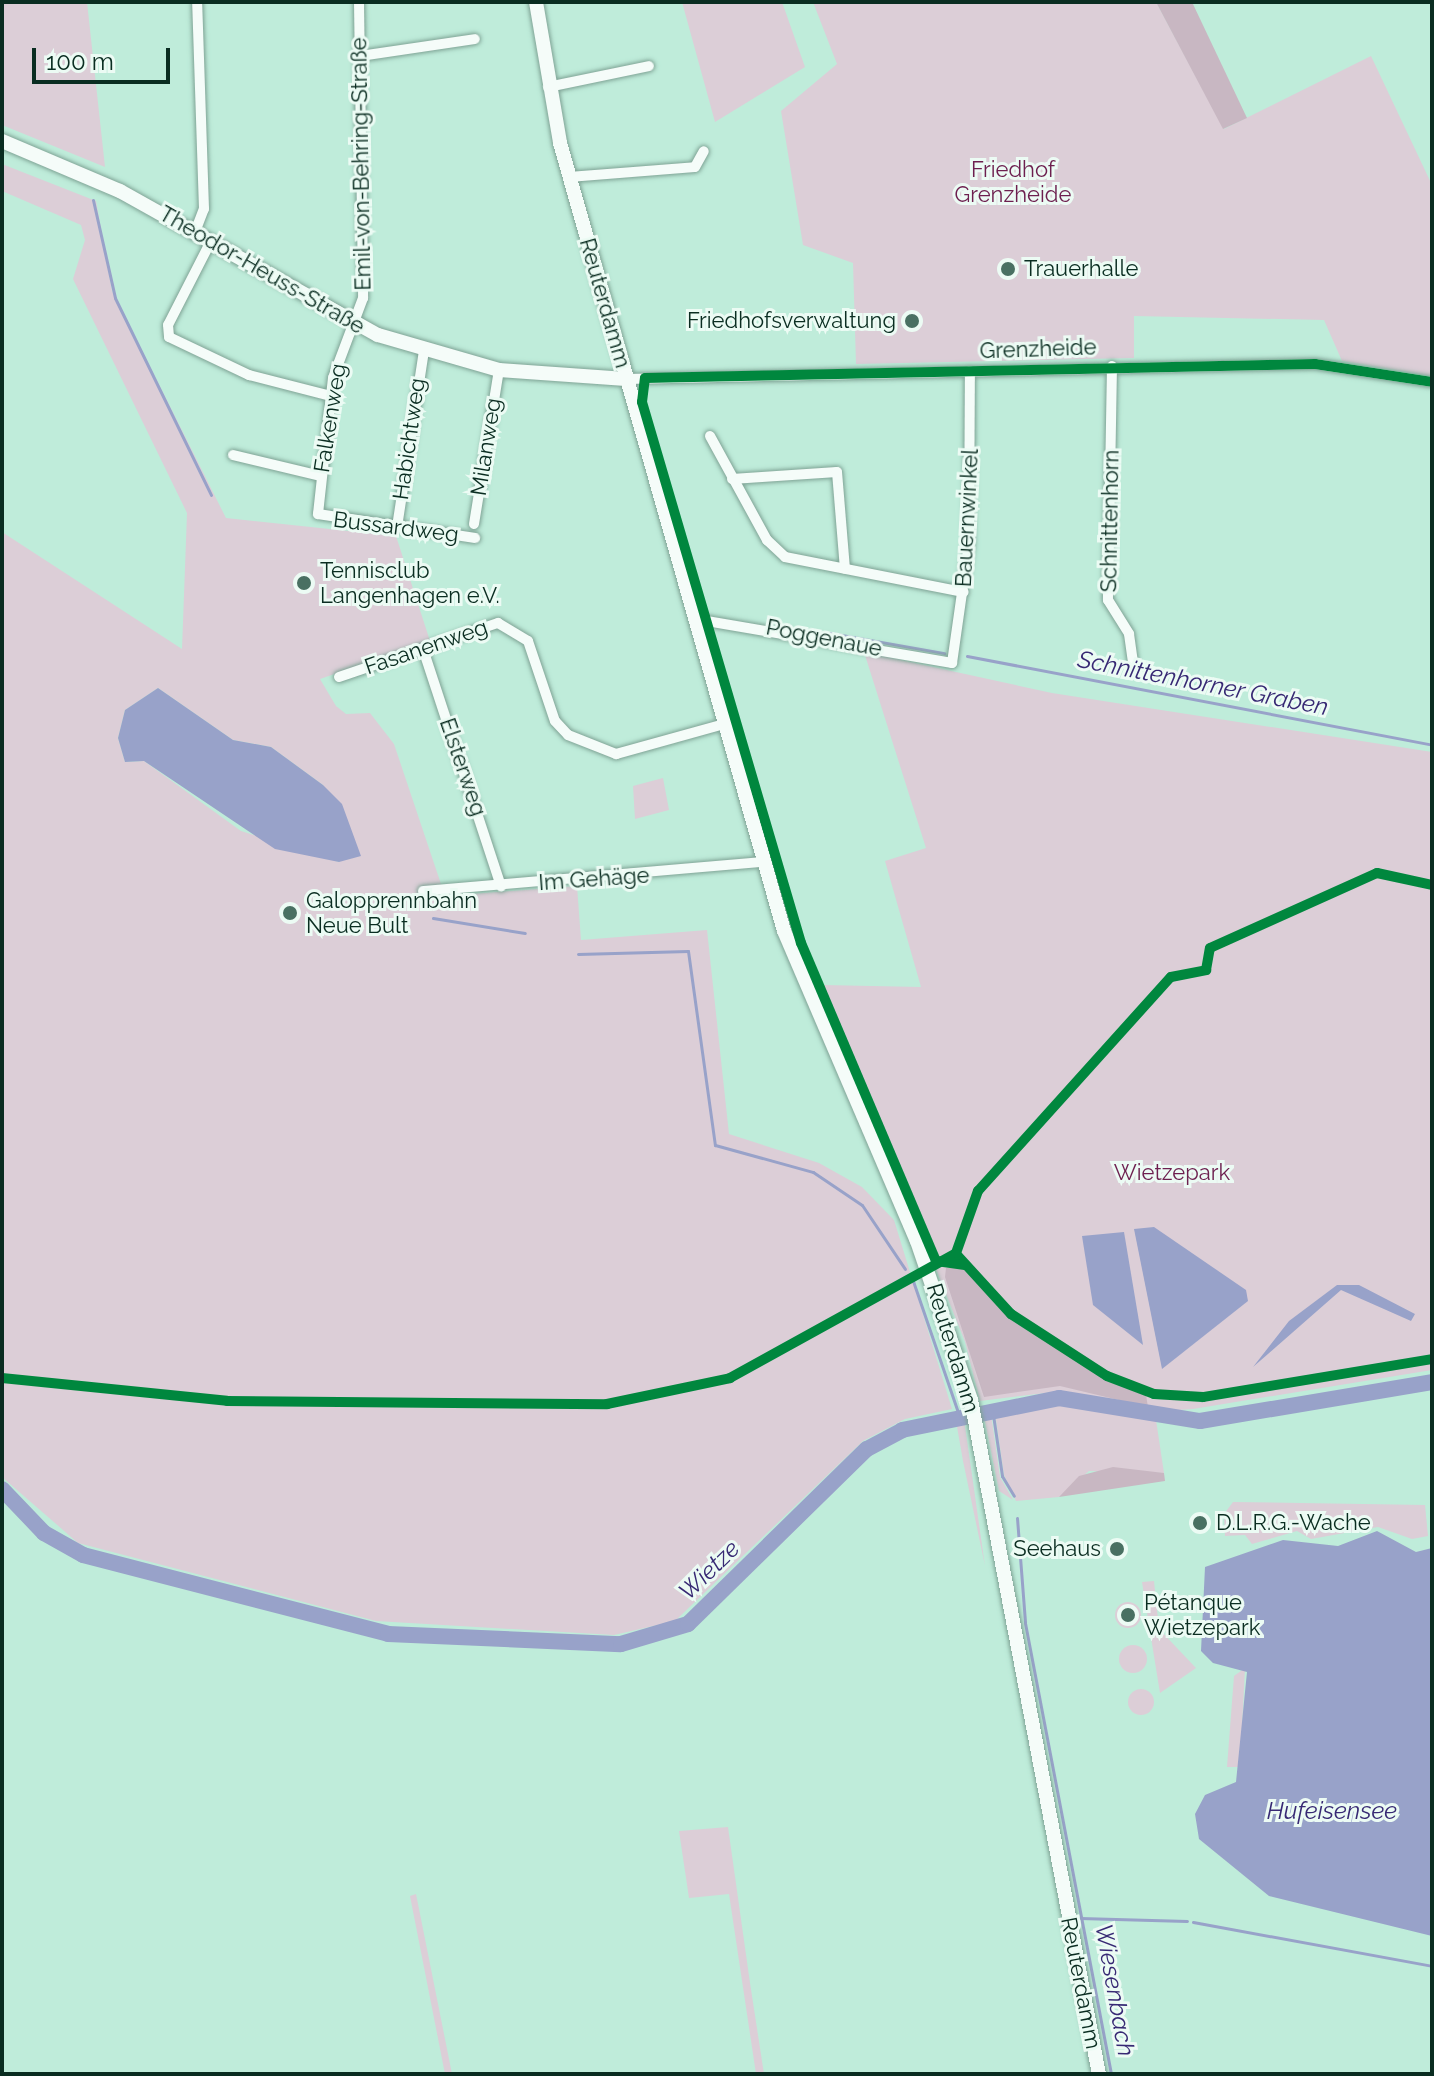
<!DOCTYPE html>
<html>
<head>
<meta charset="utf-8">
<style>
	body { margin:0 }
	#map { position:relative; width:1434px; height:2076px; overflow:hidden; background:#bfecda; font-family:Raleway,sans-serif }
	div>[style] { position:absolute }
	.green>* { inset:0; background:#dcced7 }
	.round { border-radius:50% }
	.forest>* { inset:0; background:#c8b7c2 }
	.water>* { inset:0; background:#98a2c9 }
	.stream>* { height:3px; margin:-1.5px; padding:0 1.5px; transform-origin:1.5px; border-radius:1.5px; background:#98a2c9 }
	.river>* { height:16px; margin:-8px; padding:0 8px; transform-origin:8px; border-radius:8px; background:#98a2c9 }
	.roads { filter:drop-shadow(0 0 2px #7fa395) drop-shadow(0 0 2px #7fa395) }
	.street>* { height:10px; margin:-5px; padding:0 5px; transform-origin:5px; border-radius:5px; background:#f5fcf9 }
	.secondary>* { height:14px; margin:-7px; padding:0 7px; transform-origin:7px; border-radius:7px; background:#f5fcf9 }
	.cycleway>* { height:10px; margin:-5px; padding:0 5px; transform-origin:5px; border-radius:5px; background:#00873e }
	.dots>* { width:22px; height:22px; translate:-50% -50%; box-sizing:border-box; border:4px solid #ecfbf4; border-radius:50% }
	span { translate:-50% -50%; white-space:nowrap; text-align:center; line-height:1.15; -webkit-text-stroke:6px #ecfbf4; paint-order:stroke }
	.street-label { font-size:22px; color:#0a2d21 }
	.park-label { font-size:22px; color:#6d1f4f }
	.poi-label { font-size:22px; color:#0a2d21 }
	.left { translate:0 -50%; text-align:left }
	.right { translate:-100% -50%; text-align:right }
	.water-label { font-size:24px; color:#372974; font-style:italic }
	.frame { position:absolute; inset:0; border:4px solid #0a2d21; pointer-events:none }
	.scale { position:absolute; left:32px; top:48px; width:138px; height:36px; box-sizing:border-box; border:4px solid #0a2d21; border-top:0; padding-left:10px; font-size:24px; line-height:28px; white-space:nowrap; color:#0a2d21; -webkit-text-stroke:6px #ecfbf4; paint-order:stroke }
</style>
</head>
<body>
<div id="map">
	<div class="green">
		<div style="clip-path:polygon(2px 2px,87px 2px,105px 167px,2px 125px)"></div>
		<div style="clip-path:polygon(682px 2px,782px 2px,805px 67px,715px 122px)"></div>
		<div style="clip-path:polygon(813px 2px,1156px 2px,1224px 129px,1371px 56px,1432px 185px,1432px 376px,1342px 361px,1324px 320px,1134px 316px,1134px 358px,856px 364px,853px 263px,803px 245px,781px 111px,837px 64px)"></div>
		<div style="clip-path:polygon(evenodd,2px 164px,96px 201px,112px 291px,226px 518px,396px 536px,430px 641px,320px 679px,336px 706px,346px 714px,370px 713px,394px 744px,445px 896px,577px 886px,581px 940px,707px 930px,729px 1134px,819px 1163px,862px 1187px,894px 1220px,952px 1409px,905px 1419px,863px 1441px,675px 1621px,614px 1635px,376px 1621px,78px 1543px,2px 1477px,2px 532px,182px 649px,187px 513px,73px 279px,85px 240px,81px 225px,2px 191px,2px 164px,158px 688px,233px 740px,271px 747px,323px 785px,339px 862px,241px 831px,144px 761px,125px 762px,118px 738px,125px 710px,158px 688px)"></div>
		<div style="clip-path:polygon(864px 652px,1052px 693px,1432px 752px,1432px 1370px,1193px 1409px,1150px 1412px,1062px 1391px,980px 1401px,965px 1342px,823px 985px,921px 987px,885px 861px,926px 848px)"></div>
		<div style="clip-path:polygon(663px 778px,669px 810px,635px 819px,633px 786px)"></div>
		<div style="clip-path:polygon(1059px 1401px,1156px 1420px,1164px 1473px,1089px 1471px,1059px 1497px,1016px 1501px,1004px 1475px,995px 1413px)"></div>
		<div style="clip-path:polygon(991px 1414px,1000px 1477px,1013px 1500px,999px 1491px,984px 1417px)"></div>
		<div style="clip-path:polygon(964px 1419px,985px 1566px,1037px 1814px,963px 1461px,956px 1421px)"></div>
		<div style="clip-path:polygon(1233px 1502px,1425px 1505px,1428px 1536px,1412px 1539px,1378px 1527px,1311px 1539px,1297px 1531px,1252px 1544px,1245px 1535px,1225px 1536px,1224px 1514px)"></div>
		<div style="clip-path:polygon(1154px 1581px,1159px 1629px,1196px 1668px,1160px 1693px,1142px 1582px)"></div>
		<div class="round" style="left:1115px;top:1602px;width:26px;height:26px"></div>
		<div class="round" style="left:1119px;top:1645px;width:28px;height:28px"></div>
		<div style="clip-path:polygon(1245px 1668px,1240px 1767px,1227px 1767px,1234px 1676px)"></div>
		<div class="round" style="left:1128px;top:1689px;width:26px;height:26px"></div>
		<div style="clip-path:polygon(728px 1827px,750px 1983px,764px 2074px,756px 2074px,729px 1894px,689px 1898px,679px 1831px)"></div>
		<div style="clip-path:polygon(416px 1894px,452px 2074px,445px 2074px,410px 1896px)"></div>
	</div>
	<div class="forest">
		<div style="clip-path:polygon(1156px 2px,1192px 2px,1247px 118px,1223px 129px)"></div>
		<div style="clip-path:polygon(970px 1266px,1013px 1313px,1146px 1395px,1148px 1407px,1060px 1386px,984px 1397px,945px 1277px,946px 1268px)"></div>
		<div style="clip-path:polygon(1113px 1467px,1164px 1473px,1165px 1481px,1059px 1497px,1079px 1476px)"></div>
	</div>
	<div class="water">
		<div style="clip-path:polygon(158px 688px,233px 740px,271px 747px,323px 785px,342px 804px,361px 856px,339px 862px,275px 849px,144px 761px,125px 762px,118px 738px,125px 710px)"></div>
		<div style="clip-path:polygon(1154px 1227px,1246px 1290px,1248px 1301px,1162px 1369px,1134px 1229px)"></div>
		<div style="clip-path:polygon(1124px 1232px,1143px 1345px,1093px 1305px,1082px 1236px)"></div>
		<div style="clip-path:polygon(1337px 1285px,1359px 1285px,1415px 1314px,1411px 1321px,1341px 1290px,1253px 1367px,1289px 1321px)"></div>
		<div style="clip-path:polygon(1377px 1531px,1416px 1552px,1432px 1548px,1432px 1936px,1269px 1896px,1199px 1839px,1195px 1814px,1205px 1795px,1236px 1782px,1247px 1672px,1213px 1663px,1201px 1651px,1205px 1567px,1283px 1540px,1338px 1546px)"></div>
	</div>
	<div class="stream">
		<div style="left:93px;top:200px;width:100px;rotate:77.3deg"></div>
		<div style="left:115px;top:298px;width:219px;rotate:64deg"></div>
		<div style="left:830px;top:633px;width:116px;rotate:10deg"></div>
		<div style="left:967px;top:656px;width:473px;rotate:10.8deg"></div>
		<div style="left:433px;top:918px;width:93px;rotate:9.3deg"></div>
		<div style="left:578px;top:954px;width:110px;rotate:-1.6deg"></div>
		<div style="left:688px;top:951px;width:196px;rotate:82.1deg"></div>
		<div style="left:715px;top:1145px;width:102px;rotate:15.4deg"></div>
		<div style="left:813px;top:1172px;width:59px;rotate:34deg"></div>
		<div style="left:862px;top:1205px;width:77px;rotate:56.1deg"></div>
		<div style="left:913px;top:1281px;width:142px;rotate:71.1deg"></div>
		<div style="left:992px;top:1408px;width:69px;rotate:81.6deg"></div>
		<div style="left:1002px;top:1476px;width:23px;rotate:59deg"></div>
		<div style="left:1017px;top:1518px;width:105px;rotate:85.6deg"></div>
		<div style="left:1025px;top:1623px;width:459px;rotate:79.2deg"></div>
		<div style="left:1080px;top:1918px;width:107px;rotate:1.6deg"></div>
		<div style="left:1193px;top:1922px;width:243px;rotate:10.4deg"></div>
	</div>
	<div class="river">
		<div style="left:2px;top:1489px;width:61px;rotate:46.3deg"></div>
		<div style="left:44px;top:1533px;width:45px;rotate:29.4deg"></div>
		<div style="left:83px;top:1555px;width:315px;rotate:14.5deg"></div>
		<div style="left:388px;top:1634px;width:233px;rotate:2.5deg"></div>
		<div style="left:621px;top:1644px;width:70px;rotate:-16.6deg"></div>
		<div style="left:688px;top:1624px;width:250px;rotate:-44.4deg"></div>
		<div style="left:867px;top:1449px;width:40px;rotate:-28deg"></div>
		<div style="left:902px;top:1430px;width:160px;rotate:-11.5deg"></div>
		<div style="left:1059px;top:1398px;width:143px;rotate:9.3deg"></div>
		<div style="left:1200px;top:1421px;width:235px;rotate:-9.5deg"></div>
	</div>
	<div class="roads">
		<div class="street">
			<div style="left:359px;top:2px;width:296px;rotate:89.2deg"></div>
			<div style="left:363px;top:298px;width:85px;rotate:110.6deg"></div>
			<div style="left:333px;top:378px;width:137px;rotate:96.3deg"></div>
			<div style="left:318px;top:514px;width:159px;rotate:8.7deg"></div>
			<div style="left:360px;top:56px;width:116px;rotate:-8.4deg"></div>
			<div style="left:548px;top:87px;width:103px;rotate:-11.7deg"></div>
			<div style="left:569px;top:177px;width:126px;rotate:-4.5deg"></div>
			<div style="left:695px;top:167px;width:18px;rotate:-61deg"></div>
			<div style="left:195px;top:232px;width:25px;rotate:-69deg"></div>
			<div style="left:204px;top:209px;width:207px;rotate:-91.9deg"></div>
			<div style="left:211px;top:241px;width:94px;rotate:117.1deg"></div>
			<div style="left:168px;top:325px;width:12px;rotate:85deg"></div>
			<div style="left:169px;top:337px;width:89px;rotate:25.4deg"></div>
			<div style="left:249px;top:375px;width:85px;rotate:14.4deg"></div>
			<div style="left:1112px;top:366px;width:234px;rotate:91deg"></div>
			<div style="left:1108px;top:600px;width:40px;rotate:58deg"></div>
			<div style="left:1129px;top:634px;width:34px;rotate:82deg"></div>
			<div style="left:626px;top:379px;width:689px;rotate:-1.25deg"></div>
			<div style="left:1315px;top:364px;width:118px;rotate:8.7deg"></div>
			<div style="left:710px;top:436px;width:119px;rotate:61.3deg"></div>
			<div style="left:767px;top:540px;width:25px;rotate:43deg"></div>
			<div style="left:785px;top:557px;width:182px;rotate:11.1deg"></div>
			<div style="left:233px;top:455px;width:90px;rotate:13.4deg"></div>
			<div style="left:732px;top:479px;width:105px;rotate:-3.8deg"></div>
			<div style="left:837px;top:472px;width:97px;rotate:85.3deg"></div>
			<div style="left:474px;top:524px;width:156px;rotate:-80.8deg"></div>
			<div style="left:397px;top:527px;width:178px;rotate:-81.3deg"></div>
			<div style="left:695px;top:619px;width:261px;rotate:9.7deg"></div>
			<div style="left:952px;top:663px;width:121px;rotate:-81.9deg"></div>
			<div style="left:969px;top:543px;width:172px;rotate:-89.7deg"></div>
			<div style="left:423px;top:649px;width:250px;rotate:71.8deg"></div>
			<div style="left:339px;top:677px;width:168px;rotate:-18.8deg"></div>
			<div style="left:498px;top:623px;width:35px;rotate:31deg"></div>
			<div style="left:528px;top:641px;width:84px;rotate:71.4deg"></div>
			<div style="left:555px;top:721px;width:19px;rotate:47deg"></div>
			<div style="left:568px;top:735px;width:52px;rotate:21.6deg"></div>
			<div style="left:616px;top:754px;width:112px;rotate:-15.5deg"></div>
			<div style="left:423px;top:891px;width:342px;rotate:-4.9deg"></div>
		</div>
		<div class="secondary">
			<div style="left:536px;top:2px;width:143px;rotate:80.3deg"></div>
			<div style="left:560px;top:143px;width:819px;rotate:74.13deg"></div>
			<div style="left:784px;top:931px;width:337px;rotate:66.8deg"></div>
			<div style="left:917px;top:1241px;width:168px;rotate:71.2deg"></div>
			<div style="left:971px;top:1400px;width:686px;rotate:79.25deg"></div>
			<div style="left:2px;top:141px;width:128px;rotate:23deg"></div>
			<div style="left:120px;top:191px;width:295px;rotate:29.2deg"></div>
			<div style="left:378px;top:335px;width:126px;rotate:16.1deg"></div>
			<div style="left:499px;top:370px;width:127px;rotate:4.1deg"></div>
		</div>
	</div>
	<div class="cycleway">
		<div style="left:958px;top:1256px;width:79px;rotate:47.6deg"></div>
		<div style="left:1011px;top:1314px;width:114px;rotate:32.9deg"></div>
		<div style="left:1107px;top:1376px;width:50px;rotate:21deg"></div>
		<div style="left:1154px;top:1394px;width:49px;rotate:3.5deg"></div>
		<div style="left:1203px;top:1397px;width:232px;rotate:-9.4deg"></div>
		<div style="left:965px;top:1265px;width:29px;rotate:-172deg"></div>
		<div style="left:936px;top:1261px;width:345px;rotate:-113deg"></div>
		<div style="left:801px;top:943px;width:564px;rotate:-106.38deg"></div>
		<div style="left:642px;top:402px;width:24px;rotate:-83deg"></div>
		<div style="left:645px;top:378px;width:670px;rotate:-1.2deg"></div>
		<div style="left:1315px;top:364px;width:118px;rotate:8.7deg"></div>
		<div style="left:2px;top:1378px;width:226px;rotate:5.8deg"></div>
		<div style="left:227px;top:1401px;width:380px;rotate:0.5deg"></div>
		<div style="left:607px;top:1404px;width:126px;rotate:-11.9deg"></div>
		<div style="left:730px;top:1378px;width:258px;rotate:-28.9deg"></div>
		<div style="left:956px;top:1253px;width:66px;rotate:-70.5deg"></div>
		<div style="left:978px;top:1191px;width:288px;rotate:-48deg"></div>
		<div style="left:1171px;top:977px;width:36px;rotate:-11deg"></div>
		<div style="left:1206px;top:970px;width:22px;rotate:-80deg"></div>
		<div style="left:1210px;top:948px;width:183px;rotate:-24.2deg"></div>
		<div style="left:1377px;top:873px;width:56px;rotate:12.3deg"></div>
	</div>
	<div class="dots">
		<div style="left:1008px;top:269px;background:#497062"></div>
		<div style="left:912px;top:321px;background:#497062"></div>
		<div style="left:304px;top:583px;background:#497062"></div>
		<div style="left:290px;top:913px;background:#497062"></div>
		<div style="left:1200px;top:1523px;background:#497062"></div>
		<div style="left:1117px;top:1549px;background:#497062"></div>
		<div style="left:1128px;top:1615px;background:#497062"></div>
	</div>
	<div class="street-label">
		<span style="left:361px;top:164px;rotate:-91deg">Emil-von-Behring-Straße</span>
		<span style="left:262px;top:270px;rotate:30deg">Theodor-Heuss-Straße</span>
		<span style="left:605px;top:303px;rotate:74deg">Reuterdamm</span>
		<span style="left:1038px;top:349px;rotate:-2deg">Grenzheide</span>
		<span style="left:330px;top:418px;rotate:-81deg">Falkenweg</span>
		<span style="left:409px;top:439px;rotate:-82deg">Habichtweg</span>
		<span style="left:486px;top:447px;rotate:-81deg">Milanweg</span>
		<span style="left:967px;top:518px;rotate:-87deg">Bauernwinkel</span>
		<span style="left:1110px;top:521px;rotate:-89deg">Schnittenhorn</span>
		<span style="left:396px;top:527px;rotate:7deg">Bussardweg</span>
		<span style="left:824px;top:638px;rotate:11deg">Poggenaue</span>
		<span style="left:426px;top:647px;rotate:-19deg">Fasanenweg</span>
		<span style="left:463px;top:767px;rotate:71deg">Elsterweg</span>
		<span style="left:594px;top:879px;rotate:-4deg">Im Gehäge</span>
		<span style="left:953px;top:1348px;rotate:73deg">Reuterdamm</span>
		<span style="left:1081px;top:1983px;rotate:79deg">Reuterdamm</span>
	</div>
	<div class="park-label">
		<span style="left:1013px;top:182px">Friedhof<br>Grenzheide</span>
		<span style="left:1172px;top:1173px">Wietzepark</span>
	</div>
	<div class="poi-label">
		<span class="left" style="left:1024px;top:269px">Trauerhalle</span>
		<span class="right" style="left:896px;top:321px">Friedhofsverwaltung</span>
		<span class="left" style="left:320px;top:583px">Tennisclub<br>Langenhagen e.V.</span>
		<span class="left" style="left:306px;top:913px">Galopprennbahn<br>Neue Bult</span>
		<span class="left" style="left:1216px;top:1523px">D.L.R.G.-Wache</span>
		<span class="right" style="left:1101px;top:1549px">Seehaus</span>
		<span class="left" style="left:1144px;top:1615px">Pétanque<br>Wietzepark</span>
	</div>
	<div class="water-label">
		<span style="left:1203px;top:683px;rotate:11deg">Schnittenhorner Graben</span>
		<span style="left:709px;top:1570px;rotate:-44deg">Wietze</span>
		<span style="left:1332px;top:1811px">Hufeisensee</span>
		<span style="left:1115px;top:1990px;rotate:80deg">Wiesenbach</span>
	</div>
	<div class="frame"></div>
	<div class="scale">100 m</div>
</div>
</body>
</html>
